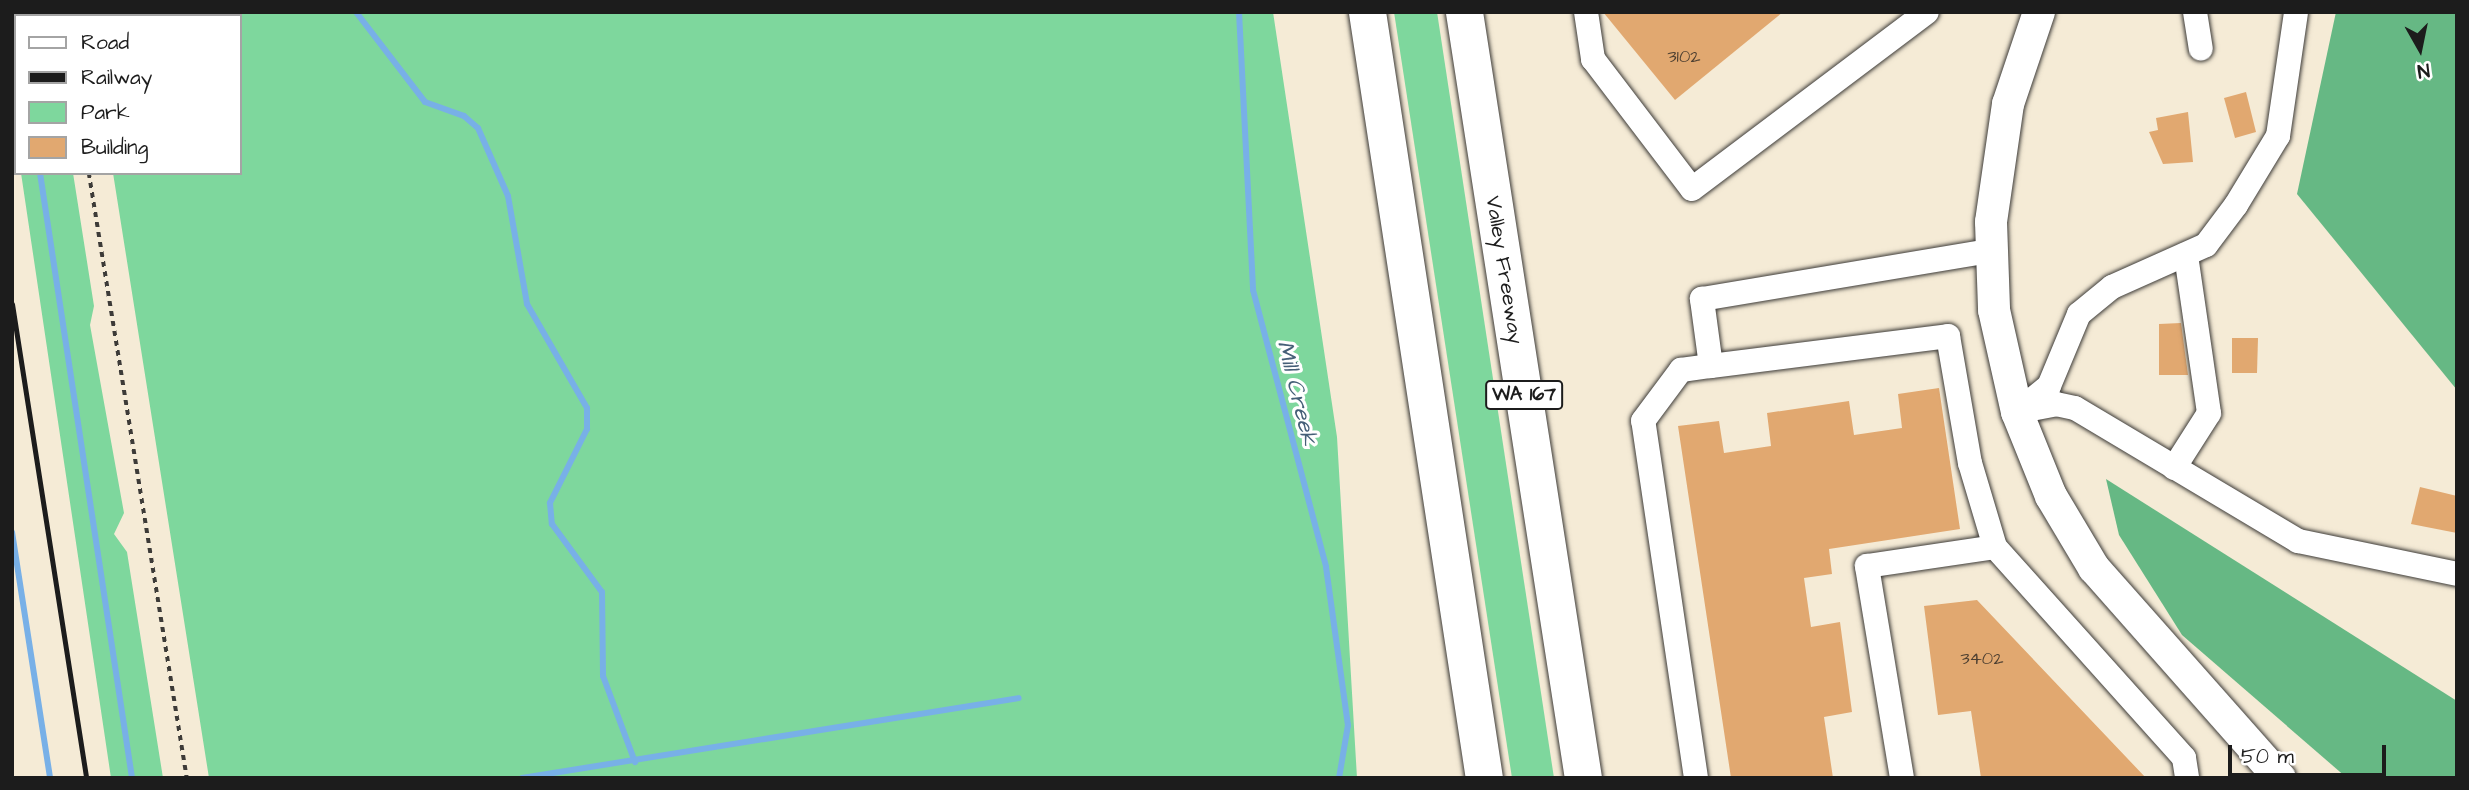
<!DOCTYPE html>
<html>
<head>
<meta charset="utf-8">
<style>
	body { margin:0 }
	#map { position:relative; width:2469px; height:790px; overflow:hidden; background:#f5ebd6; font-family:"Architects Daughter",sans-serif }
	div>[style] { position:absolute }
	.green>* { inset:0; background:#7ed79d }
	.forest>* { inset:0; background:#66b884 }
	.stream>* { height:6px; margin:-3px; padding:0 3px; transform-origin:3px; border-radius:3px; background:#78b0e7 }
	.building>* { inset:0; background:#e1a870 }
	.path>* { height:3.5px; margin-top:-1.75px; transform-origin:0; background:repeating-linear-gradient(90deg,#3d3b38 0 5px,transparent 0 10px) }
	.roads { filter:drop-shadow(0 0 2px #3d3b38) drop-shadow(0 0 2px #3d3b38) }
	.minor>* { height:24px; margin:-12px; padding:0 12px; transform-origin:12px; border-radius:12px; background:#fff }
	.major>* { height:32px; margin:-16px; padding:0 16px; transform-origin:16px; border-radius:16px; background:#fff }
	.highway>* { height:37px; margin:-18.5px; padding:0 18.5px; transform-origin:18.5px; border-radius:18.5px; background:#fff }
	.rail>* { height:5px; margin:-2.5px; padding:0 2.5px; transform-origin:2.5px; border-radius:2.5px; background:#1c1c1c }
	span { translate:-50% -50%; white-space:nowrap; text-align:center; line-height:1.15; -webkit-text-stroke:6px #fff; paint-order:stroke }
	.number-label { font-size:18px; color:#4d3f31 }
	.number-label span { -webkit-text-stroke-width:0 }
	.shield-label span { padding:2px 5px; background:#fff; border:2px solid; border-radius:5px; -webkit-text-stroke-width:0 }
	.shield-label { font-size:19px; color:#1c1c1c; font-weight:700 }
	.street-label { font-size:21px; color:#1c1c1c }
	.water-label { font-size:23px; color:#455f77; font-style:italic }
	.frame { position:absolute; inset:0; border:14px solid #1c1c1c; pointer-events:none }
	.legend { position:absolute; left:14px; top:14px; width:228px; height:161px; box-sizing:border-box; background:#fff; border:2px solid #a4a4a4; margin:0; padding:9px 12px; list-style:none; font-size:21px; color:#1c1c1c }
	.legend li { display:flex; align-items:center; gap:14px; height:35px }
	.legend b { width:35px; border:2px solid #a4a4a4 }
	.north { position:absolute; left:2385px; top:14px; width:70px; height:70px; -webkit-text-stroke:5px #fff; paint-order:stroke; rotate:171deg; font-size:19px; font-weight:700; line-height:28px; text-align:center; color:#1c1c1c }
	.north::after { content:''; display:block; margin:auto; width:24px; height:32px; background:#1c1c1c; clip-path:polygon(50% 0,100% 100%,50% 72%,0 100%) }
	.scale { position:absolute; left:2228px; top:745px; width:158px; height:32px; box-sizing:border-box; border:4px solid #1c1c1c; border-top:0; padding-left:9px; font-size:21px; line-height:24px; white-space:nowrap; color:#1c1c1c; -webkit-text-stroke:5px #fff; paint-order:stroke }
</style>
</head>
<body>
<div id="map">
	<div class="green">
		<div style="clip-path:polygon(12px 12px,49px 16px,16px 16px,16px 138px)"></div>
		<div style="clip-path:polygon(87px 12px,1273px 12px,1337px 437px,1357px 778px,209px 778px,113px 173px,240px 173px,240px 16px)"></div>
		<div style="clip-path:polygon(1394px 12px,1437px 12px,1554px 778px,1512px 778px)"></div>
		<div style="clip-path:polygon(21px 173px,73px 173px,94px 306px,90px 325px,124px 513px,114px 534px,127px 552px,163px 778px,111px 778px)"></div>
	</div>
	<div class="forest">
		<div style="clip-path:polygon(2336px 12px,2457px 12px,2457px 390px,2297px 194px)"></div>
		<div style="clip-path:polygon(2106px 479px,2457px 701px,2457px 778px,2347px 778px,2182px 635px,2119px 535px)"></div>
	</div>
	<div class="stream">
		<div style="left:16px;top:12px;width:4px;rotate:90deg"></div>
		<div style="left:356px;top:12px;width:113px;rotate:52.5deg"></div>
		<div style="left:425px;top:102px;width:41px;rotate:19.7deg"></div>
		<div style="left:464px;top:116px;width:18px;rotate:41deg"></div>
		<div style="left:478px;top:128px;width:74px;rotate:66.2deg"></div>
		<div style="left:508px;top:196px;width:110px;rotate:80deg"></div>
		<div style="left:527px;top:304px;width:120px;rotate:60deg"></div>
		<div style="left:587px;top:408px;width:21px;rotate:90deg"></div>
		<div style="left:587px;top:429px;width:83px;rotate:116.6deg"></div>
		<div style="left:550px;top:503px;width:21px;rotate:85deg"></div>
		<div style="left:552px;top:524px;width:84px;rotate:53.7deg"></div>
		<div style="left:602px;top:592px;width:84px;rotate:89.3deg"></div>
		<div style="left:603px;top:676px;width:92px;rotate:69.6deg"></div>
		<div style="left:1239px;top:12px;width:278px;rotate:87.1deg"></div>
		<div style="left:1253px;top:290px;width:286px;rotate:75.2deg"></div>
		<div style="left:1326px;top:567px;width:160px;rotate:82.1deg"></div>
		<div style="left:1348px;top:725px;width:54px;rotate:99.6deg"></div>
		<div style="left:40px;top:173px;width:612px;rotate:81.35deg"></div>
		<div style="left:12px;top:532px;width:249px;rotate:81.2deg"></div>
		<div style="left:522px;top:778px;width:503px;rotate:-9.14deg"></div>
	</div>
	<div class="building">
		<div style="clip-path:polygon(1603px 12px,1783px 12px,1675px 100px)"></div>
		<div style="clip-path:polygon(2246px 92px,2256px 132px,2235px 138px,2224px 98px)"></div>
		<div style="clip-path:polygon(2188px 112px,2193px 162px,2163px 164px,2149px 132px,2158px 130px,2156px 118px)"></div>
		<div style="clip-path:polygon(2181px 323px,2188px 375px,2159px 375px,2159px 324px)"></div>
		<div style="clip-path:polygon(2232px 338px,2258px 338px,2257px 373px,2232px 373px)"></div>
		<div style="clip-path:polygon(1939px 388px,1960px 529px,1829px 549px,1832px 574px,1804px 578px,1811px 627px,1840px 622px,1852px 712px,1824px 717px,1833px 778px,1731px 778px,1678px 426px,1719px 421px,1724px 453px,1771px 446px,1767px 413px,1849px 401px,1854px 435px,1902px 428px,1898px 394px)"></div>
		<div style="clip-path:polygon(2420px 487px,2457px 496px,2457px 533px,2411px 524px)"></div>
		<div style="clip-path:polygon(1977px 600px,2146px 778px,1981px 778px,1971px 711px,1938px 715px,1924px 606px)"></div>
	</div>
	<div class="path">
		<div style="left:63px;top:12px;width:4px;rotate:76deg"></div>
		<div style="left:89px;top:173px;width:613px;rotate:80.8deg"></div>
	</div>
	<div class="roads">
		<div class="minor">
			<div style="left:1586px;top:12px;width:48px;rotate:81.5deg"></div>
			<div style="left:1593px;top:59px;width:163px;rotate:52.7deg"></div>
			<div style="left:1692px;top:189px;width:294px;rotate:-37deg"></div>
			<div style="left:2195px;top:12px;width:37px;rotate:81deg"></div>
			<div style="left:1711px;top:366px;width:239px;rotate:-7.2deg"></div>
			<div style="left:1948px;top:336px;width:129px;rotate:80.2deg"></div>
			<div style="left:1970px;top:463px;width:88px;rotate:73.4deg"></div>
			<div style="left:1995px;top:547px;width:283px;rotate:48.1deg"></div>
			<div style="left:2184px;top:758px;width:20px;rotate:81deg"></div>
			<div style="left:2021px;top:411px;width:36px;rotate:-11deg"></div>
			<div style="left:2056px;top:404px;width:19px;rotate:12deg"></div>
			<div style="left:2075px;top:408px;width:260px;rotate:30.8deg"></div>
			<div style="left:2298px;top:541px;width:162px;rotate:11.7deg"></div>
			<div style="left:2017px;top:412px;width:41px;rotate:-39.1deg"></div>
			<div style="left:2049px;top:386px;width:78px;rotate:-67.4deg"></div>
			<div style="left:2079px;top:314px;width:43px;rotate:-39.3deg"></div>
			<div style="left:2112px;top:287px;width:103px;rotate:-24.1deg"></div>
			<div style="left:2206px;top:245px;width:50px;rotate:-53.1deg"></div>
			<div style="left:2236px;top:205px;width:81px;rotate:-58.7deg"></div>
			<div style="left:2278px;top:136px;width:124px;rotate:-81.7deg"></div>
			<div style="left:2174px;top:468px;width:65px;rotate:-57.5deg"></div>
			<div style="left:2209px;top:413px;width:160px;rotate:-98.3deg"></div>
			<div style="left:1696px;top:778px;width:361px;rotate:-98.4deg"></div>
			<div style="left:1643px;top:421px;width:64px;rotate:-53.3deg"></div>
			<div style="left:1681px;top:370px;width:30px;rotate:-8deg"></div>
			<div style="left:1711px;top:366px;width:68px;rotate:-97.7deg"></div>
			<div style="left:1702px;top:299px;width:292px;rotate:-9.5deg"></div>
			<div style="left:1902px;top:778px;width:215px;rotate:-99.4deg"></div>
			<div style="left:1867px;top:566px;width:129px;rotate:-8.4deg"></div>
		</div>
		<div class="major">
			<div style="left:2039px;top:12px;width:97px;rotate:108.6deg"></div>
			<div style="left:2008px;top:104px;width:119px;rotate:98.2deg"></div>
			<div style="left:1991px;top:222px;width:88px;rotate:88deg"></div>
			<div style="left:1994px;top:310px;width:105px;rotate:77.3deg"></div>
			<div style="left:2017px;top:412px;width:91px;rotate:68deg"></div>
			<div style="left:2051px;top:496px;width:84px;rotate:59.2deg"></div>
			<div style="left:2094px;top:568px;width:281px;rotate:48.5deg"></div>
		</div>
		<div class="highway">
			<div style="left:1367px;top:12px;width:775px;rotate:81.32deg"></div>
			<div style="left:1464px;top:12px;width:775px;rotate:81.17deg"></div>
		</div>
	</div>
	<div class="rail">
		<div style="left:12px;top:304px;width:480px;rotate:81.1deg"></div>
	</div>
	<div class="number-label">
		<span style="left:1684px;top:57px">3102</span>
		<span style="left:1982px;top:659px">3402</span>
	</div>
	<div class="shield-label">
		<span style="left:1524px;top:395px">WA 167</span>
	</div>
	<div class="street-label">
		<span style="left:1504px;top:270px;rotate:81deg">Valley Freeway</span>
	</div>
	<div class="water-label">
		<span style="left:1297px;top:393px;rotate:76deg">Mill Creek</span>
	</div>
	<div class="frame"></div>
	<ul class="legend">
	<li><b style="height:9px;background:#fff"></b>Road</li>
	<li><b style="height:9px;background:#1c1c1c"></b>Railway</li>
	<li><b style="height:19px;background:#7ed79d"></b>Park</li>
	<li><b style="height:19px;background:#e1a870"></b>Building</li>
	</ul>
	<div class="north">N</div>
	<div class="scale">50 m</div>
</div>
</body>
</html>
